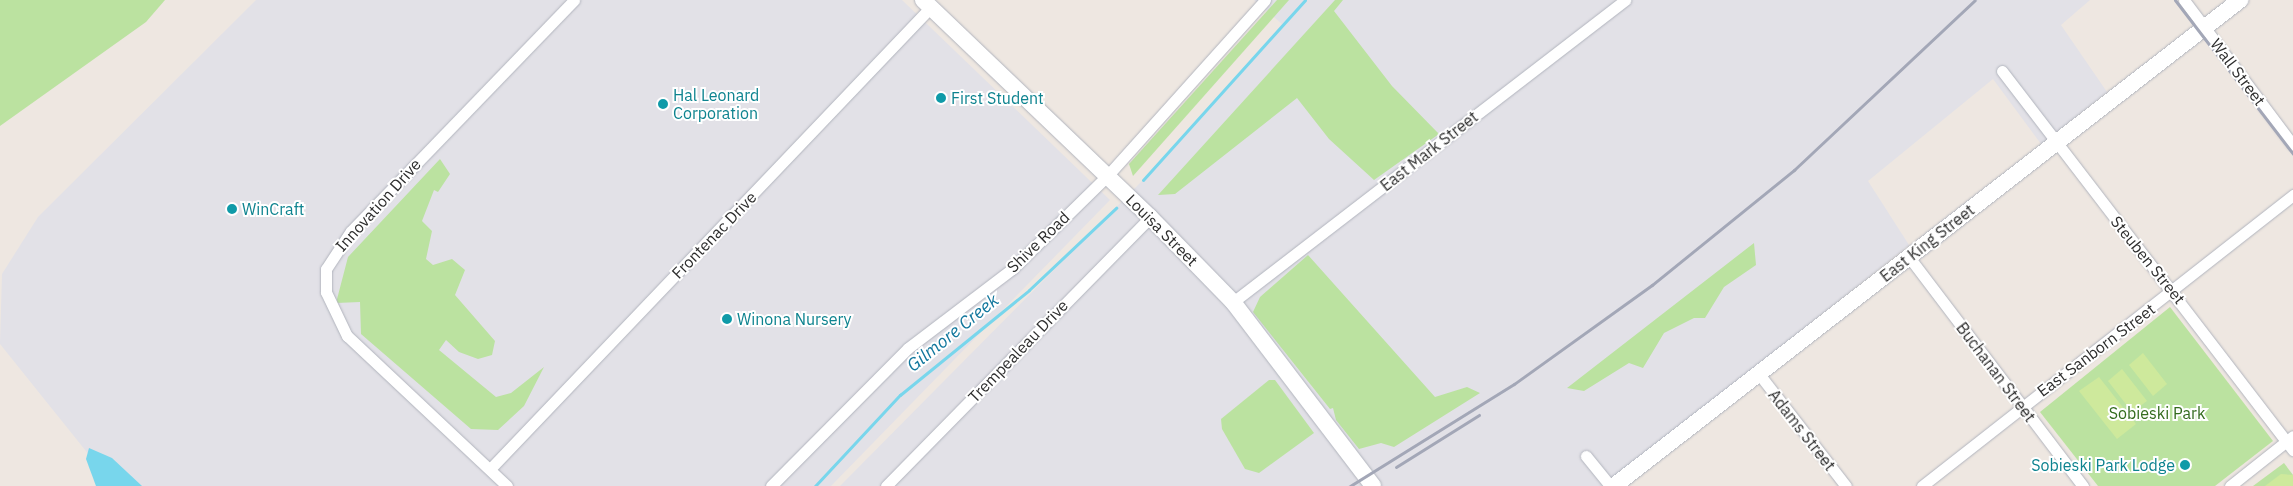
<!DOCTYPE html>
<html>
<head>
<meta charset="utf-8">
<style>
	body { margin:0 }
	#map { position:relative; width:2293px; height:486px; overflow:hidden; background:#eee7e1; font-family:"IBM Plex Sans",sans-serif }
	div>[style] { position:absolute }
	.industrial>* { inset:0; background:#e2e1e7 }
	.green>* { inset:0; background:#bbe2a0 }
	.pitch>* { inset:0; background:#cee99c }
	.water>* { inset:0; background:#78d6ec }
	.stream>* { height:3px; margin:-1.5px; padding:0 1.5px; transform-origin:1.5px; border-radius:1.5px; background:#78d6ec }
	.roads { filter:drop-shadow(0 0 1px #b1b4bd) drop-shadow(0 0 1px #b1b4bd) }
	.street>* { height:11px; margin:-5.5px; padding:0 5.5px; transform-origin:5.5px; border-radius:5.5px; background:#fff }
	.secondary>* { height:16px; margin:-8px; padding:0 8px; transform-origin:8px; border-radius:8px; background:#fff }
	.rail>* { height:3px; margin:-1.5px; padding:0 1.5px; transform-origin:1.5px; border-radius:1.5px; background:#a3a7b7 }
	.dots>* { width:14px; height:14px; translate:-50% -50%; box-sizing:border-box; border:2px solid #fff; border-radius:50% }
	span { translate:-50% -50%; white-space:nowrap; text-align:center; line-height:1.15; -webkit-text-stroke:4px #fff; paint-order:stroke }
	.street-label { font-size:16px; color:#2d2d2d }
	.culture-label { font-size:16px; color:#0d838f }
	.left { translate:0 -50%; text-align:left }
	.right { translate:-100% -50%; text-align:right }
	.park-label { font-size:16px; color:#336b1d }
	.water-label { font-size:18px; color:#12779d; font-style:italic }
</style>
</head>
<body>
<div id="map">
	<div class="industrial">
		<div style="clip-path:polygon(256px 0,902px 0,1110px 200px,831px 486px,114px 486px,0 344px,2px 274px,38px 217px)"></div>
		<div style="clip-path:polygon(1254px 0,2090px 0,2061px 25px,2107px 92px,2041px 144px,1993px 79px,1868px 181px,1909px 245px,1604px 486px,840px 486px,1143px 180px,1282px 24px)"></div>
	</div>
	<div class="green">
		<div style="clip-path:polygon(0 0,165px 0,146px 22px,0 126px)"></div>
		<div style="clip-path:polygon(1277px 0,1289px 0,1133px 176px,1129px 164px)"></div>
		<div style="clip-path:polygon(1335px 0,1343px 0,1334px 11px,1392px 86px,1439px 134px,1374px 180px,1329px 139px,1297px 98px,1175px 194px,1158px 195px)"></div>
		<div style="clip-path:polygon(440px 159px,450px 174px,438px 192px,434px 190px,422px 221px,432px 231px,426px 259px,433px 265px,452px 259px,465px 270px,455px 295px,495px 341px,492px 355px,478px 359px,459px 352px,446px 340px,439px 350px,496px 397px,511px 393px,544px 367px,524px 406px,498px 430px,471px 429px,361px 334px,360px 302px,336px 303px,348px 257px)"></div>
		<div style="clip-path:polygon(1754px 243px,1756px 265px,1724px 287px,1705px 318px,1694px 318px,1664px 333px,1643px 368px,1629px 363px,1584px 391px,1567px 388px)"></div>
		<div style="clip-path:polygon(1308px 255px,1435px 397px,1467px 387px,1480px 393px,1394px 447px,1381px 443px,1359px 449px,1336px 420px,1333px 408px,1330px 409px,1253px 312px,1260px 297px)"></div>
		<div style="clip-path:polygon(2170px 307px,2273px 441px,2215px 486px,2098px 486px,2040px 412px)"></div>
		<div style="clip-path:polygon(1269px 380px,1275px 380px,1314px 433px,1259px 473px,1245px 469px,1222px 429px,1221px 419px)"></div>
		<div style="clip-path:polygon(2284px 463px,2293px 475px,2293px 486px,2253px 486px)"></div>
	</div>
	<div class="pitch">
		<div style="clip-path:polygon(2143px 353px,2167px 384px,2153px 396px,2129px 365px)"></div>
		<div style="clip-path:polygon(2122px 369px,2147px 401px,2132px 412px,2108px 381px)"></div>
		<div style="clip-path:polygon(2099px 377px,2136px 424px,2117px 439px,2079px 391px)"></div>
		<div style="clip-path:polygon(2281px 474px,2293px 475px,2293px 486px,2265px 486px)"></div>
	</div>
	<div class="water">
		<div style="clip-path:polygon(89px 448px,112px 458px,142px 486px,96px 486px,86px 459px)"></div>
	</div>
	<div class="stream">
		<div style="left:1143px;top:180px;width:242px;rotate:-48deg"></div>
		<div style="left:815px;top:486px;width:125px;rotate:-47deg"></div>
		<div style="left:900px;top:395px;width:166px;rotate:-39.1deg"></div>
		<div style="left:1029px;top:290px;width:120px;rotate:-43.3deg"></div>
	</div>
	<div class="roads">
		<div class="street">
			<div style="left:2184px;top:0;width:181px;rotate:53.1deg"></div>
			<div style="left:2002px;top:71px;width:478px;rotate:52.5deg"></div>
			<div style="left:1909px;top:257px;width:288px;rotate:52.8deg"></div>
			<div style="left:1233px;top:302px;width:495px;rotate:-37.6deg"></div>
			<div style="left:1759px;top:374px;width:142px;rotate:52.2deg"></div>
			<div style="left:1586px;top:456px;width:38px;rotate:51deg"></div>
			<div style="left:490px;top:469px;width:637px;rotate:-46.34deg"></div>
			<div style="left:507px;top:486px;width:219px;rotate:-136.8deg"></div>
			<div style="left:347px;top:336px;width:49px;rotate:-115.5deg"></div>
			<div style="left:326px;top:292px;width:23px;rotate:-90deg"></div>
			<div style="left:326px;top:269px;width:45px;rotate:-56.7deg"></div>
			<div style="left:351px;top:231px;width:321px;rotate:-46deg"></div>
			<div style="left:771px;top:486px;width:194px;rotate:-45.2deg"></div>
			<div style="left:908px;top:348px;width:131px;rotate:-37.2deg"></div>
			<div style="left:1012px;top:269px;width:134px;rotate:-44.4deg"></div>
			<div style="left:1108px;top:175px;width:235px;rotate:-48.1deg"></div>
			<div style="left:886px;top:486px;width:377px;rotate:-45.5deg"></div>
			<div style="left:1922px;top:486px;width:472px;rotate:-38.1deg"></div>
			<div style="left:2230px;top:486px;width:80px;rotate:-38.4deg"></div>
		</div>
		<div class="secondary">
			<div style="left:923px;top:0;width:314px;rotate:43.7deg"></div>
			<div style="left:1150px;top:217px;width:119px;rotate:45.7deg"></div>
			<div style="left:1233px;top:302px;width:231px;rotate:52.7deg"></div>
			<div style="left:1614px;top:486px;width:793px;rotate:-37.82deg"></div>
		</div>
	</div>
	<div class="rail">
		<div style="left:2175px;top:0;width:194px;rotate:52.5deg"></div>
		<div style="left:1396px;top:467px;width:98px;rotate:-32.1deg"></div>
		<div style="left:1350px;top:486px;width:193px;rotate:-31.9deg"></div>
		<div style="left:1514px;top:384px;width:170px;rotate:-35.7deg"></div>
		<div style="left:1652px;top:285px;width:183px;rotate:-39deg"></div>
		<div style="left:1794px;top:170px;width:248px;rotate:-43.2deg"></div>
	</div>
	<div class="dots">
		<div style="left:941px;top:98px;background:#0f9aa8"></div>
		<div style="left:663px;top:104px;background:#0f9aa8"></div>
		<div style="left:232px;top:209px;background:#0f9aa8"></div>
		<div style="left:727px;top:319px;background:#0f9aa8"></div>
		<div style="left:2185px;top:465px;background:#0f9aa8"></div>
	</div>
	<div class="street-label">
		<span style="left:2238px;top:72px;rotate:53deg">Wall Street</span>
		<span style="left:1429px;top:151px;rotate:-38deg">East Mark Street</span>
		<span style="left:378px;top:205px;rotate:-48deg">Innovation Drive</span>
		<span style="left:1162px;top:230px;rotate:45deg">Louisa Street</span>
		<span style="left:714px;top:235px;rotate:-46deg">Frontenac Drive</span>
		<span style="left:1038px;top:242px;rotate:-44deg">Shive Road</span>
		<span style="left:1927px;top:243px;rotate:-38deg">East King Street</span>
		<span style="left:2148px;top:260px;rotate:51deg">Steuben Street</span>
		<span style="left:2096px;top:350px;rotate:-37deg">East Sanborn Street</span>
		<span style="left:1018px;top:351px;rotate:-46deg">Trempealeau Drive</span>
		<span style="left:1996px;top:372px;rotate:53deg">Buchanan Street</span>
		<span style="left:1802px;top:430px;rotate:52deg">Adams Street</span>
	</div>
	<div class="culture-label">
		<span class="left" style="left:673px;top:104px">Hal Leonard<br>Corporation</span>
		<span class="left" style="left:951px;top:98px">First Student</span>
		<span class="left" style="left:242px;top:209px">WinCraft</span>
		<span class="left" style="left:737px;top:319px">Winona Nursery</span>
		<span class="right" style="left:2175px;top:465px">Sobieski Park Lodge</span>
	</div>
	<div class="park-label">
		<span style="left:2157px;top:413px">Sobieski Park</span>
	</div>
	<div class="water-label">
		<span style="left:953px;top:333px;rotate:-39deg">Gilmore Creek</span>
	</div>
</div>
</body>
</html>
